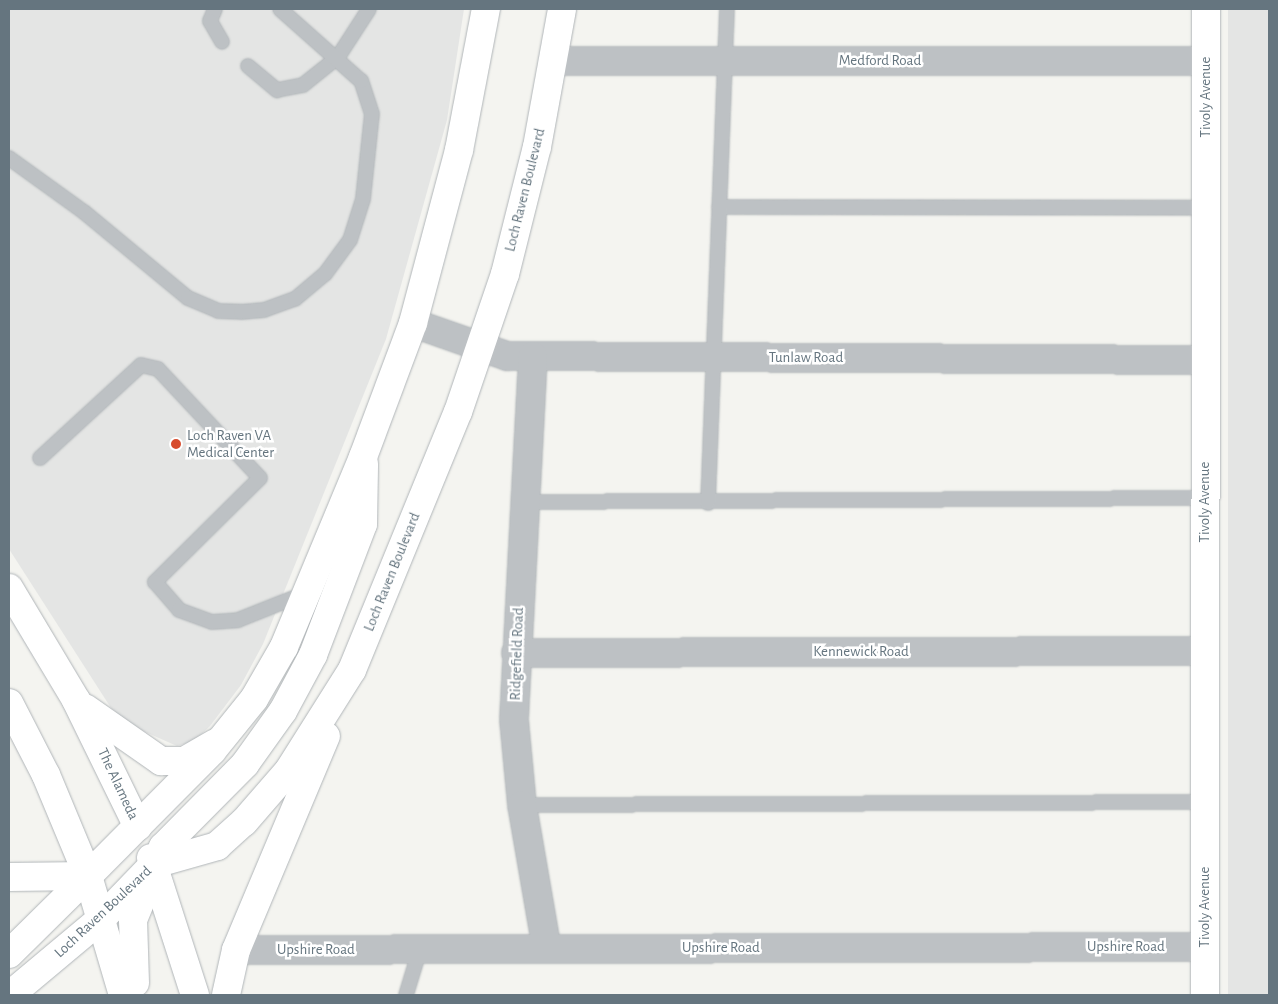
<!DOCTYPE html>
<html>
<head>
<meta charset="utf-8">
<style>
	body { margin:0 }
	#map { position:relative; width:1278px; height:1004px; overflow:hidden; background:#f4f4f0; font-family:"Alegreya Sans",sans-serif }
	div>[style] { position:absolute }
	.built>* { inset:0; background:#e4e5e4 }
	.roads { filter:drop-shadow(0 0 1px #b0b5b8) drop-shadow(0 0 1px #b0b5b8) }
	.lane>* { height:14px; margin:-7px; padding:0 7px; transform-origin:7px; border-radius:7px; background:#bdc1c4 }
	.street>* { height:28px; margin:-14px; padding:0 14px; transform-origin:14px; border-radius:14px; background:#bdc1c4 }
	.secondary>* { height:28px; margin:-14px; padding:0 14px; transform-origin:14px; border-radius:14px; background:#fff }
	.primary>* { height:28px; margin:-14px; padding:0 14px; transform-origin:14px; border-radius:14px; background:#fff }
	.dots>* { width:14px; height:14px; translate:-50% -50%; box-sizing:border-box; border:2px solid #fff; border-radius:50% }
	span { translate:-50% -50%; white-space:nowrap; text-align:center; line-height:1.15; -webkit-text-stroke:5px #fff; paint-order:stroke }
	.street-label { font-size:15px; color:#65757f }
	.poi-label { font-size:15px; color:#65757f }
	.left { translate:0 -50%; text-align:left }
	.frame { position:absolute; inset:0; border:10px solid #65757f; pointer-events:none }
</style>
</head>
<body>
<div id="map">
	<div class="built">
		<div style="clip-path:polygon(9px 9px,464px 9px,447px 120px,386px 339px,263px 644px,241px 685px,210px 726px,194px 741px,177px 746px,134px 727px,111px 708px,9px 549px)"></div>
		<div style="clip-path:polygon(1228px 9px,1269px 9px,1269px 995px,1228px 995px)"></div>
	</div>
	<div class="roads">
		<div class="lane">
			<div style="left:215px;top:9px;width:13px;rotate:113deg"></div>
			<div style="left:210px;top:21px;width:24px;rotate:60deg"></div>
			<div style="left:248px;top:66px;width:38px;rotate:40deg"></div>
			<div style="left:277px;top:90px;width:26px;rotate:-11deg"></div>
			<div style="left:303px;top:85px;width:45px;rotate:-38.7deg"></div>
			<div style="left:338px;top:57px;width:57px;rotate:-57.1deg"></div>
			<div style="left:9px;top:158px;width:92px;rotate:35.8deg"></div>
			<div style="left:84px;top:212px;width:135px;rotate:39.6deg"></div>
			<div style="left:188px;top:298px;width:33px;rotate:23deg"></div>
			<div style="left:218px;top:311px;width:23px;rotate:2deg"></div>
			<div style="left:241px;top:312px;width:23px;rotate:-5deg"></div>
			<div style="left:264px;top:310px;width:33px;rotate:-20deg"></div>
			<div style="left:295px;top:299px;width:39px;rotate:-40deg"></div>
			<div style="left:325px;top:274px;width:42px;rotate:-53.7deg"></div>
			<div style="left:350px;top:240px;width:43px;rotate:-72.4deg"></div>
			<div style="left:363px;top:199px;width:85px;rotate:-84deg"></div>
			<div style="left:372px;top:114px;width:35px;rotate:-108deg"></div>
			<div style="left:361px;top:81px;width:108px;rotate:-138.4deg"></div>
			<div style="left:719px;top:207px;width:486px;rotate:0.1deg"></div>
			<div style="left:40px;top:458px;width:137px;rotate:-42.6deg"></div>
			<div style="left:141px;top:365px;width:17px;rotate:13deg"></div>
			<div style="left:158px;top:369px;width:149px;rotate:46.9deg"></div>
			<div style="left:260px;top:478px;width:148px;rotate:135.3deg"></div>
			<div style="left:155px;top:582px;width:37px;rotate:49deg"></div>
			<div style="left:179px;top:610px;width:35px;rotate:20deg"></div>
			<div style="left:212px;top:622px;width:26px;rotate:-4deg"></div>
			<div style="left:238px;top:620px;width:73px;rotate:-21.7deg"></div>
			<div style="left:523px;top:502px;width:682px;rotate:-0.34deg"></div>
			<div style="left:708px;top:503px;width:494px;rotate:-87.8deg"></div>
			<div style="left:522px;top:805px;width:683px;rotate:-0.25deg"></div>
			<div style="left:406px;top:995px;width:48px;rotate:-73.1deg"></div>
		</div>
		<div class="street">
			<div style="left:555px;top:61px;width:651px"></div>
			<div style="left:413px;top:323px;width:100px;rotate:19.3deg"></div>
			<div style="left:507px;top:356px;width:698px;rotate:0.33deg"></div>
			<div style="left:533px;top:356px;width:364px;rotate:93deg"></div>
			<div style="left:514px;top:720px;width:85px;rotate:84.6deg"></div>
			<div style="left:522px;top:805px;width:146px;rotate:80.2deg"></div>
			<div style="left:516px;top:653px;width:689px;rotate:-0.17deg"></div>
			<div style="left:236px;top:950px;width:969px;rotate:-0.18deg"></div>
		</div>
		<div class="secondary">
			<div style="left:9px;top:588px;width:131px;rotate:59.1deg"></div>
			<div style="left:76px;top:700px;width:141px;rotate:64deg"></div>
			<div style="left:9px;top:703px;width:81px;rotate:62.8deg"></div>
			<div style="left:46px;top:775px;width:109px;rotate:67.4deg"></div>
			<div style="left:85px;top:708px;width:93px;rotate:34.9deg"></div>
			<div style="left:161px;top:761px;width:23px"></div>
			<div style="left:184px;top:761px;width:36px;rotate:-30deg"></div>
			<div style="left:9px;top:877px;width:79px;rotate:-0.7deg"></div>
			<div style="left:9px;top:954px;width:111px;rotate:-44.6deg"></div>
			<div style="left:10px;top:995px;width:120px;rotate:-39.9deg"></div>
			<div style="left:1205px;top:995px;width:986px;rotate:-89.94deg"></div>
		</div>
		<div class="primary">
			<div style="left:151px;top:858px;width:144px;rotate:72.2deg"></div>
			<div style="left:102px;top:918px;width:75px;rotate:-46.1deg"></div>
			<div style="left:154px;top:864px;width:66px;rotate:-15.9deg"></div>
			<div style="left:217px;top:846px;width:36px;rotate:-42deg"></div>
			<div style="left:244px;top:822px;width:69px;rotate:-49.1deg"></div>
			<div style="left:289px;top:770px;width:118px;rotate:-57.8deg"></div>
			<div style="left:352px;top:670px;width:279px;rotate:-67.7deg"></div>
			<div style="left:458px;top:412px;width:146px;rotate:-71.2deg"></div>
			<div style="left:505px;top:274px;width:131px;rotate:-75.9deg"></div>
			<div style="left:537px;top:147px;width:140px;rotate:-79.7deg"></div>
			<div style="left:135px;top:983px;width:63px;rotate:-91.8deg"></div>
			<div style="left:133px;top:920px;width:79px;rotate:-67.7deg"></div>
			<div style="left:163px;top:847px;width:117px;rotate:-45.3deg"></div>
			<div style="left:245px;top:764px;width:65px;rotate:-54.4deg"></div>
			<div style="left:283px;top:711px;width:64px;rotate:-61.8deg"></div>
			<div style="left:313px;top:655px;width:140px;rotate:-69.1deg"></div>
			<div style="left:363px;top:524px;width:60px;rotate:-89deg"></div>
			<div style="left:123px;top:995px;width:124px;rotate:-106.4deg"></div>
			<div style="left:88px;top:876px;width:176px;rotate:-45.2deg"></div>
			<div style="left:212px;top:751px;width:67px;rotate:-51.1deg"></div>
			<div style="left:254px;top:699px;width:60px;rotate:-60deg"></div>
			<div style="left:284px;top:647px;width:206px;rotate:-67.4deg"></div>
			<div style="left:363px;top:457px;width:143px;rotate:-69.5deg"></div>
			<div style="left:413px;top:323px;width:179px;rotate:-75.1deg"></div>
			<div style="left:459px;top:150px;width:144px;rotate:-79.2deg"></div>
			<div style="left:226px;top:995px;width:46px;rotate:-77.5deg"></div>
			<div style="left:236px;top:950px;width:232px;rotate:-67.2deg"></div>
		</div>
	</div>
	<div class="dots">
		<div style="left:176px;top:444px;background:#d74c2d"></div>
	</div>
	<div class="street-label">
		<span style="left:880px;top:61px">Medford Road</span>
		<span style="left:1206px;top:97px;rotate:-90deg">Tivoly Avenue</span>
		<span style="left:525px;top:190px;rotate:-76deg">Loch Raven Boulevard</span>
		<span style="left:806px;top:358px">Tunlaw Road</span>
		<span style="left:1205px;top:502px;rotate:-90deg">Tivoly Avenue</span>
		<span style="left:392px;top:572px;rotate:-68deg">Loch Raven Boulevard</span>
		<span style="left:861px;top:652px">Kennewick Road</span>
		<span style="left:517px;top:654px;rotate:-88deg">Ridgefield Road</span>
		<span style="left:118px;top:784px;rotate:65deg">The Alameda</span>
		<span style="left:1205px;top:907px;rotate:-90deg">Tivoly Avenue</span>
		<span style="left:103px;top:912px;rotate:-43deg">Loch Raven Boulevard</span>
		<span style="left:1126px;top:947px">Upshire Road</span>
		<span style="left:721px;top:948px">Upshire Road</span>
		<span style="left:316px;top:950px">Upshire Road</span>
	</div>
	<div class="poi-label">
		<span class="left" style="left:187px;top:444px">Loch Raven VA<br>Medical Center</span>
	</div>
	<div class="frame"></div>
</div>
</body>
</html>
